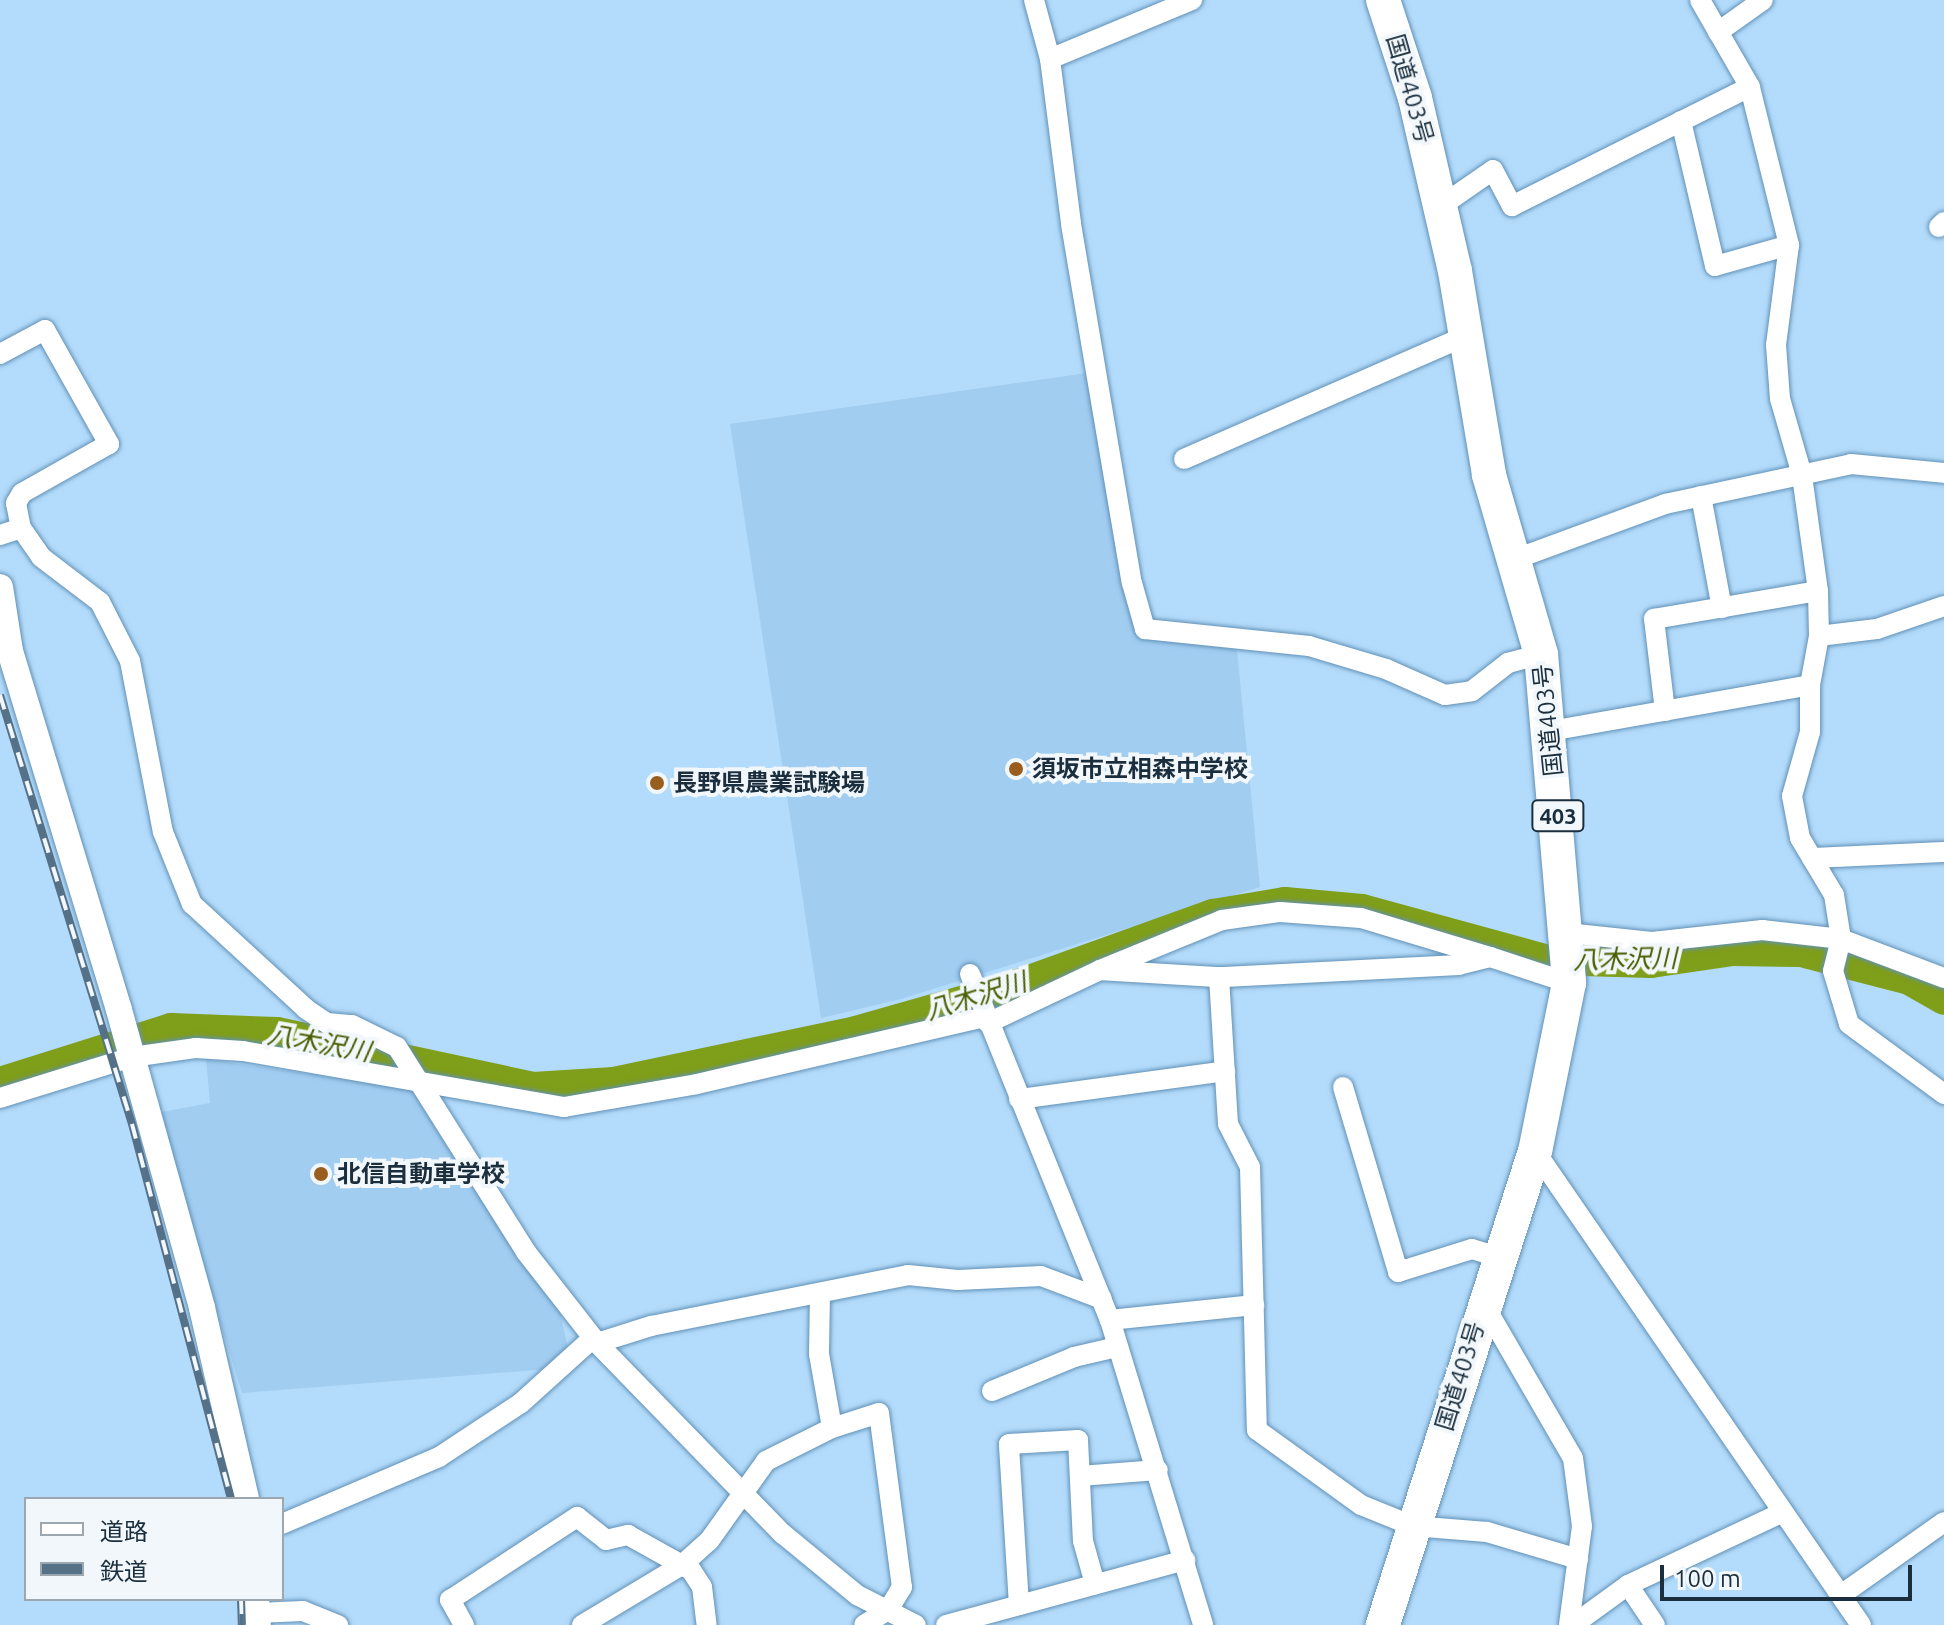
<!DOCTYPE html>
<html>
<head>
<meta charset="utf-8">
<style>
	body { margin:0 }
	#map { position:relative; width:1944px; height:1625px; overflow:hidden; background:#b3dbfb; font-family:Ubuntu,"Noto Sans JP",sans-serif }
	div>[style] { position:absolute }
	.built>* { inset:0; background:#a1cdf1 }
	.river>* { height:30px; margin:-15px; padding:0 15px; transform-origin:15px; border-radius:15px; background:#7f9e19 }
	.roads { filter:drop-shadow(0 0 2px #6191b6) drop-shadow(0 0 2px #6191b6) }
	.minor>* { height:20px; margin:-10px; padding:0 10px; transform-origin:10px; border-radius:10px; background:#fff }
	.tertiary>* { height:26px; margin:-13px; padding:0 13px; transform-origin:13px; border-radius:13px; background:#fff }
	.trunk>* { height:34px; margin:-17px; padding:0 17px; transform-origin:17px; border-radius:17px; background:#fff }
	.rail>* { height:8px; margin-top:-4px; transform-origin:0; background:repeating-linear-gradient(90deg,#f2f7fb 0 15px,#557187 0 30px); box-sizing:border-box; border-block:2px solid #557187 }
	.dots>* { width:22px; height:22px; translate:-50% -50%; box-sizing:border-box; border:4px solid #f2f7fb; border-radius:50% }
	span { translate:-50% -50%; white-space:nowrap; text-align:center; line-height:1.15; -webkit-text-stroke:8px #f2f7fb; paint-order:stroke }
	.shield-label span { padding:2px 6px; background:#f2f7fb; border:2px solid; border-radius:6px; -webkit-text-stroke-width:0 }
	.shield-label { font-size:22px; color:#1a2e3d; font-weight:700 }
	.street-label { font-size:24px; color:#1a2e3d }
	.poi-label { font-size:24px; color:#1a2e3d; font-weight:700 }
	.left { translate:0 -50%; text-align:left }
	.water-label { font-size:26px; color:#4b5f03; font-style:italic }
	.legend { position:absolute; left:24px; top:1497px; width:260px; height:104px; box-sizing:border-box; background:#f2f7fb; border:2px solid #9ca7af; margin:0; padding:10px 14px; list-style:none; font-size:24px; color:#1a2e3d }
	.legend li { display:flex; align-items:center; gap:16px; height:40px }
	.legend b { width:40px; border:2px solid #9ca7af }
	.scale { position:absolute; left:1660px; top:1565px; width:252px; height:36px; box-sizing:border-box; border:4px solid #1a2e3d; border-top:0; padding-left:10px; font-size:24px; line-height:28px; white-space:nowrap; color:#1a2e3d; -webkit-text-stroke:6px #f2f7fb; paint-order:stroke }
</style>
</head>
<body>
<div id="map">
	<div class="built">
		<div style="clip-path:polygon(1087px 373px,1136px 630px,1147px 637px,1237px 650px,1260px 887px,901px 999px,821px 1018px,730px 424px)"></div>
		<div style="clip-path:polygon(206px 1059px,415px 1090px,560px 1312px,568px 1349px,549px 1369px,242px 1393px,156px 1113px,210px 1103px)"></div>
	</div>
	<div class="river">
		<div style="left:0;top:1082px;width:179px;rotate:-17.5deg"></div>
		<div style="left:171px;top:1028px;width:106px;rotate:2.2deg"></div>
		<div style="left:277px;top:1032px;width:262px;rotate:12.1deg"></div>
		<div style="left:533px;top:1087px;width:81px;rotate:-3.5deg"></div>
		<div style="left:614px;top:1082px;width:247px;rotate:-11.9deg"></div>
		<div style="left:856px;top:1031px;width:157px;rotate:-15.9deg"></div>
		<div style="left:1007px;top:988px;width:219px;rotate:-19.8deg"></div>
		<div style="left:1213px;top:914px;width:73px;rotate:-9.5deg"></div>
		<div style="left:1285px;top:902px;width:77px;rotate:5.2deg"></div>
		<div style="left:1362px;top:909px;width:193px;rotate:15.3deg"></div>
		<div style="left:1548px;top:960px;width:103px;rotate:1.7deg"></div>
		<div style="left:1651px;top:963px;width:83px;rotate:-8.3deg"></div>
		<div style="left:1733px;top:951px;width:68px;rotate:0.8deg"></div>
		<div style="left:1801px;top:952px;width:112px;rotate:14.5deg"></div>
		<div style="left:1909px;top:980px;width:40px;rotate:29.7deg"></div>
	</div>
	<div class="roads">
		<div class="minor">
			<div style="left:1034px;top:0;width:61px;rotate:74.8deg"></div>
			<div style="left:1050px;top:59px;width:166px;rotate:82.7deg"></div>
			<div style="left:1071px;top:224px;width:364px;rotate:80.4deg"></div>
			<div style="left:1132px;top:583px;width:48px;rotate:74.2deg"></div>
			<div style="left:1145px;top:629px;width:165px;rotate:5.9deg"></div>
			<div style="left:1309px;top:646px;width:80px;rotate:16.6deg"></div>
			<div style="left:1386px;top:669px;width:64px;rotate:23.8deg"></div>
			<div style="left:1445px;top:695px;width:27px;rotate:-8deg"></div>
			<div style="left:1472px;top:691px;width:46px;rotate:-37.9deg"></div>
			<div style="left:1508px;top:663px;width:34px;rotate:-15deg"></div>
			<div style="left:1718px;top:32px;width:55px;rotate:-35.4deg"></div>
			<div style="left:1050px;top:59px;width:154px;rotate:-22.6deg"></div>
			<div style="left:1681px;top:121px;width:149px;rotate:76.8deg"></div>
			<div style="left:1715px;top:266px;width:77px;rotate:-15.8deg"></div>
			<div style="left:1441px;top:206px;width:63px;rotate:-34.7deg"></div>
			<div style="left:1493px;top:170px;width:41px;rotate:62.2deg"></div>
			<div style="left:1512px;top:206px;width:266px;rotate:-26.6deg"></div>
			<div style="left:1939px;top:227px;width:7px;rotate:-45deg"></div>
			<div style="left:0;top:354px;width:51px;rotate:-28.1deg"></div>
			<div style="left:45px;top:330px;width:131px;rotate:60.7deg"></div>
			<div style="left:109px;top:444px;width:100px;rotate:150.6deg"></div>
			<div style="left:22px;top:493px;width:12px;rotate:121deg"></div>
			<div style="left:16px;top:503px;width:25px;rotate:79deg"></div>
			<div style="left:21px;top:528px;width:35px;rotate:55deg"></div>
			<div style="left:41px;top:557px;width:74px;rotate:37.3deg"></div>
			<div style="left:100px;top:602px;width:66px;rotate:63deg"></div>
			<div style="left:130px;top:661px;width:174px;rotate:79.1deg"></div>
			<div style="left:163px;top:832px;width:78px;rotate:68.1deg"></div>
			<div style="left:192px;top:904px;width:155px;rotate:42.6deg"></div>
			<div style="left:306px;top:1009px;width:25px;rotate:34deg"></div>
			<div style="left:327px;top:1023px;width:25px;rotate:5deg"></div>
			<div style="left:352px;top:1025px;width:50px;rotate:26.1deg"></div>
			<div style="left:397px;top:1047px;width:242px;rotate:57.8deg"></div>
			<div style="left:526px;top:1252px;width:115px;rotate:52deg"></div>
			<div style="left:597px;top:1343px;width:267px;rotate:45.8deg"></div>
			<div style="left:783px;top:1534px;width:96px;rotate:39.5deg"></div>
			<div style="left:857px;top:1595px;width:66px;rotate:27deg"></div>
			<div style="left:1184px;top:459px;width:307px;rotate:-23.6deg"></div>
			<div style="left:1701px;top:496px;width:114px;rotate:79.4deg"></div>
			<div style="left:0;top:535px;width:22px;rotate:-18deg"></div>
			<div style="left:1513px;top:560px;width:162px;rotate:-20.2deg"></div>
			<div style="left:1665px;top:504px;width:190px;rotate:-12.1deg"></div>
			<div style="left:1851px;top:464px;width:93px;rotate:5.5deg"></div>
			<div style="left:1819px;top:636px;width:58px;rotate:-6.9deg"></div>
			<div style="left:1877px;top:629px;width:71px;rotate:-18.9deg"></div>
			<div style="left:1665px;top:711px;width:93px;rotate:-96.8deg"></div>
			<div style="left:1654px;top:619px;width:166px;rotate:-9.7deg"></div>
			<div style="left:1550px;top:731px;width:264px;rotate:-10deg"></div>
			<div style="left:1810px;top:685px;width:50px;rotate:-79.6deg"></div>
			<div style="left:1819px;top:636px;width:45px;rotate:-91.3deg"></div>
			<div style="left:1818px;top:591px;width:117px;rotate:-97.9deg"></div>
			<div style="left:1802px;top:475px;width:79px;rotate:-106.1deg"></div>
			<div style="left:1780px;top:399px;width:54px;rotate:-94.2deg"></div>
			<div style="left:1776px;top:345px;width:101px;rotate:-82.6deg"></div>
			<div style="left:1789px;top:245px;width:163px;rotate:-103.9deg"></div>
			<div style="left:1750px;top:87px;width:100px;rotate:-119.9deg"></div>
			<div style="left:1812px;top:858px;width:132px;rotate:-2.6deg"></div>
			<div style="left:1567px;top:933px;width:85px;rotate:6deg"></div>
			<div style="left:1652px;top:942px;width:111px;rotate:-6.2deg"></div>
			<div style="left:1762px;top:930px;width:80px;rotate:6.5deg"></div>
			<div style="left:1841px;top:939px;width:45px;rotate:-99deg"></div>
			<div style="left:1834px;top:895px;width:66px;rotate:-120.8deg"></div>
			<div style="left:1800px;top:838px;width:43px;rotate:-100.8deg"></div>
			<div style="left:1792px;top:796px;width:66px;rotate:-74.3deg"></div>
			<div style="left:1810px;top:732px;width:47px;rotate:-90deg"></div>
			<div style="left:1100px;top:970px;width:132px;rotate:-22.3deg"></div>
			<div style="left:1222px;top:920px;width:59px;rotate:-7.9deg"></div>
			<div style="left:1280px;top:912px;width:81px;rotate:4.2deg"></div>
			<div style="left:1361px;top:918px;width:135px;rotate:16.8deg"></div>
			<div style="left:970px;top:974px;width:373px;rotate:68deg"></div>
			<div style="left:1110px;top:1320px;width:319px;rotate:73deg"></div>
			<div style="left:1944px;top:978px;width:110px;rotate:-159.3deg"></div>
			<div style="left:1841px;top:939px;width:33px;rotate:104deg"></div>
			<div style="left:1833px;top:971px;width:55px;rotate:73.2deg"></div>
			<div style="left:1849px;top:1024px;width:118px;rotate:36.4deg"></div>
			<div style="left:1569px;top:983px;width:83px;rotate:-161.8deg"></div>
			<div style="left:1490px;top:957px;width:32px;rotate:166deg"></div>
			<div style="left:1459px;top:965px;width:240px;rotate:177.1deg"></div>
			<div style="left:1219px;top:977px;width:147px;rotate:86.5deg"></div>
			<div style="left:1228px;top:1124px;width:48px;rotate:62.9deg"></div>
			<div style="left:1250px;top:1167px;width:263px;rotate:88.5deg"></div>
			<div style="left:1257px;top:1430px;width:128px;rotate:35.8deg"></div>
			<div style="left:1361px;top:1505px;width:56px;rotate:22deg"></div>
			<div style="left:1413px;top:1526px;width:74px;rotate:4.6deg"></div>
			<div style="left:1487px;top:1532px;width:95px;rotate:16.5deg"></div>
			<div style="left:988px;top:1023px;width:124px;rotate:-25.3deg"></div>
			<div style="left:1100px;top:970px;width:119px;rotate:3.4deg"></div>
			<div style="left:1343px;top:1087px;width:193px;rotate:73.4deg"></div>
			<div style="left:1398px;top:1272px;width:77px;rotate:-17.3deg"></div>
			<div style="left:1472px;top:1249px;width:31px;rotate:17deg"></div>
			<div style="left:0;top:1098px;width:138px;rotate:-17.3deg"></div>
			<div style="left:132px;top:1057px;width:65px;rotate:-8deg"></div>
			<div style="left:196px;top:1048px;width:47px;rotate:3.7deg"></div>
			<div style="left:243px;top:1051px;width:326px;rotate:9.9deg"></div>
			<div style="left:564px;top:1107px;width:135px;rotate:-9.8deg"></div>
			<div style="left:697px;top:1084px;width:295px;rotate:-13.1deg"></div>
			<div style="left:1019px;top:1099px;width:208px;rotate:-7.7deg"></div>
			<div style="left:1535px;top:1151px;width:575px;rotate:55.48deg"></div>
			<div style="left:820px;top:1294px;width:60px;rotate:91deg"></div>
			<div style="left:819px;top:1354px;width:75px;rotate:80deg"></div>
			<div style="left:1483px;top:1303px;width:179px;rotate:59.9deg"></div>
			<div style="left:1573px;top:1458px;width:69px;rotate:82.5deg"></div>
			<div style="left:1582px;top:1526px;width:100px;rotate:97.5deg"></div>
			<div style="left:1110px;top:1320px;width:145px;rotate:-5.9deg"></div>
			<div style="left:597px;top:1343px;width:57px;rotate:-17.5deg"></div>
			<div style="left:651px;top:1326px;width:262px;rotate:-11.2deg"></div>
			<div style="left:908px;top:1275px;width:50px;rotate:5.7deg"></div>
			<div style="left:958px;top:1280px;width:83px;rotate:-2.8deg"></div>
			<div style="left:1041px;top:1276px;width:65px;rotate:20.7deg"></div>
			<div style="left:992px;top:1391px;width:89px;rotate:-22.5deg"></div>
			<div style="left:1074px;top:1357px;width:44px;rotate:-13.1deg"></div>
			<div style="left:1080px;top:1476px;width:78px;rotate:-4.4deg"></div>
			<div style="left:282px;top:1524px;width:171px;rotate:-23.1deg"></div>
			<div style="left:439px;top:1457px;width:98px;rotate:-33.4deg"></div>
			<div style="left:521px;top:1403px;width:97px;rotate:-42.1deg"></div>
			<div style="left:1628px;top:1585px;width:48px;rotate:56deg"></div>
			<div style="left:1841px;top:1595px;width:126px;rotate:-35.3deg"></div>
			<div style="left:1019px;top:1605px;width:161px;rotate:-93.6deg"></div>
			<div style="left:1009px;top:1444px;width:69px;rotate:-3.3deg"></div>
			<div style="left:1078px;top:1440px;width:101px;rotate:87.2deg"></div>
			<div style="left:1083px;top:1541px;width:45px;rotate:74.4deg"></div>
			<div style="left:257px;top:1613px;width:46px;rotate:-2.5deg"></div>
			<div style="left:303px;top:1611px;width:38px;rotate:22deg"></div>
			<div style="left:464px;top:1625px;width:29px;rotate:-119deg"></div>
			<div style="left:450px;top:1600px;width:152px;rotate:-33.2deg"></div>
			<div style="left:577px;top:1517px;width:37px;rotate:38deg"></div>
			<div style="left:606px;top:1540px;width:23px;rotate:-13deg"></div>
			<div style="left:628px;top:1535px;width:72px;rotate:29.1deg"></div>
			<div style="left:691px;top:1570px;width:20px;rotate:57deg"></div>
			<div style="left:702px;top:1587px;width:38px;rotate:83deg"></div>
			<div style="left:582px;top:1625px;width:117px;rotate:-31deg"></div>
			<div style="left:682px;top:1565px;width:36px;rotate:-42deg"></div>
			<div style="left:709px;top:1541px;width:98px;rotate:-54.5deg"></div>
			<div style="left:766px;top:1461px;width:74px;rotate:-26.6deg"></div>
			<div style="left:832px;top:1428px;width:49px;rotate:-17.7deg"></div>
			<div style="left:879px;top:1413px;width:176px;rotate:82.5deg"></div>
			<div style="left:902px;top:1587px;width:27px;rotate:121deg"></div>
			<div style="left:888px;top:1610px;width:28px;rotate:148deg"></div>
			<div style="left:946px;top:1625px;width:248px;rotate:-15.2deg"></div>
			<div style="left:1573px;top:1625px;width:68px;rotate:-36deg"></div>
			<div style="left:1628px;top:1585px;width:171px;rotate:-25.2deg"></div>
		</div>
		<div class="tertiary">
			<div style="left:0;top:587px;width:65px;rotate:81.1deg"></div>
			<div style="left:10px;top:651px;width:375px;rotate:73.1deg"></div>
			<div style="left:119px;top:1010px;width:309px;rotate:74.4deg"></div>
			<div style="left:202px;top:1308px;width:196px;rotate:77deg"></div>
			<div style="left:256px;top:1599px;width:26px;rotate:86deg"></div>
		</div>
		<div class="trunk">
			<div style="left:1383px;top:0;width:103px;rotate:71.9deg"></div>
			<div style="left:1415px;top:98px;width:178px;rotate:77deg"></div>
			<div style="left:1455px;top:271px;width:207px;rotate:80.5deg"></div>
			<div style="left:1489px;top:475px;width:186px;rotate:73.8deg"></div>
			<div style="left:1541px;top:654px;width:330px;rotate:85.1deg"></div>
			<div style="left:1569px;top:983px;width:171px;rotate:101.4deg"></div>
			<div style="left:1535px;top:1151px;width:498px;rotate:107.8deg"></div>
		</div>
	</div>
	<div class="rail">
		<div style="left:0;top:695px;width:449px;rotate:72.9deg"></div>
		<div style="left:132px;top:1124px;width:388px;rotate:75.2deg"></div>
		<div style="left:241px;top:1599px;width:26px;rotate:88deg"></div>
	</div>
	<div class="dots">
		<div style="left:1016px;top:769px;background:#995e1e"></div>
		<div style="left:657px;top:783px;background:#995e1e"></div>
		<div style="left:321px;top:1174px;background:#995e1e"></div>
	</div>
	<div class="shield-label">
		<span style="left:1558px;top:816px">403</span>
	</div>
	<div class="street-label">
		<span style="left:1410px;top:89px;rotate:74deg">国道403号</span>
		<span style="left:1548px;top:720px;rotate:-96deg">国道403号</span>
		<span style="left:1460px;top:1376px;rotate:-73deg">国道403号</span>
	</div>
	<div class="poi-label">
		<span class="left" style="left:1032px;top:769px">須坂市立相森中学校</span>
		<span class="left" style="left:673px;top:783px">長野県農業試験場</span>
		<span class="left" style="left:337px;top:1174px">北信自動車学校</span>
	</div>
	<div class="water-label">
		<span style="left:1625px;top:959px;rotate:-1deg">八木沢川</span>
		<span style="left:976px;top:996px;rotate:-17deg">八木沢川</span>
		<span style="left:319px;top:1043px;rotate:10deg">八木沢川</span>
	</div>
	<ul class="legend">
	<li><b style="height:10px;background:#fff"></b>道路</li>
	<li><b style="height:10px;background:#557187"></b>鉄道</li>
	</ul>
	<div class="scale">100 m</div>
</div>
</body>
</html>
